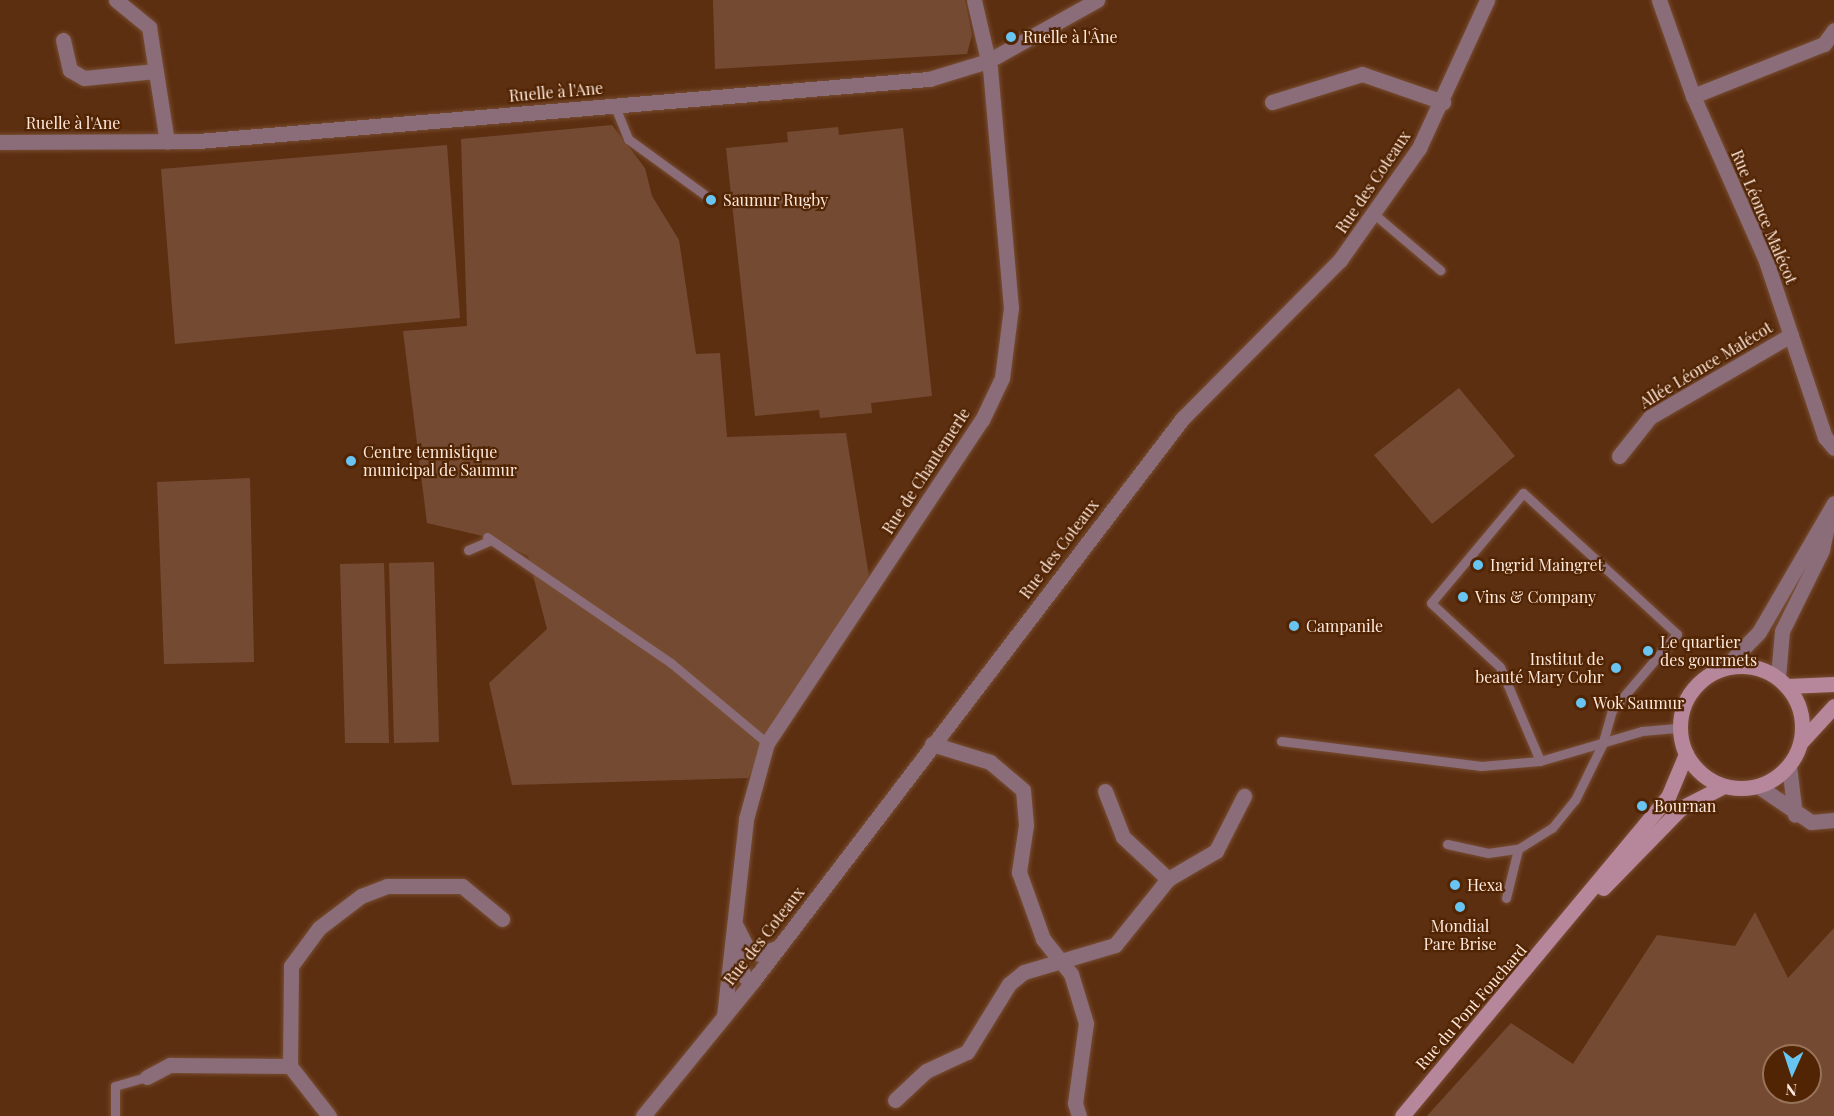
<!DOCTYPE html>
<html>
<head>
<meta charset="utf-8">
<style>
	body { margin:0 }
	#map { position:relative; width:1834px; height:1116px; overflow:hidden; background:#5d2f11; font-family:"Playfair Display",serif }
	div>[style] { position:absolute }
	.green>* { inset:0; background:#744b32 }
	.roads { filter:drop-shadow(0 0 2px #774d31) drop-shadow(0 0 2px #774d31) }
	.service>* { height:9px; margin:-4.5px; padding:0 4.5px; transform-origin:4.5px; border-radius:4.5px; background:#8b6c79 }
	.minor>* { height:15px; margin:-7.5px; padding:0 7.5px; transform-origin:7.5px; border-radius:7.5px; background:#8b6c79 }
	.tertiary>* { height:15px; margin:-7.5px; padding:0 7.5px; transform-origin:7.5px; border-radius:7.5px; background:#8b6c79 }
	.secondary>* { height:15px; margin:-7.5px; padding:0 7.5px; transform-origin:7.5px; border-radius:7.5px; background:#b6869b }
	.secondary>.ring { margin:-7.5px; padding:0; box-sizing:content-box; background:none; border:15px solid #b6869b; border-radius:50% }
	.dots>* { width:16px; height:16px; translate:-50% -50%; box-sizing:border-box; border:3px solid #512504; border-radius:50% }
	span { translate:-50% -50%; white-space:nowrap; text-align:center; line-height:1.15; -webkit-text-stroke:4.5px #512504; paint-order:stroke }
	.poi-label { font-size:16px; color:#ffe8dc }
	.left { translate:0 -50%; text-align:left }
	.right { translate:-100% -50%; text-align:right }
	.street-label { font-size:16px; color:#ffe8dc }
	.north { position:absolute; left:1762px; top:1044px; width:60px; height:60px; box-sizing:border-box; background:#512504; border:2px solid #97735a; border-radius:50%; rotate:183deg; font-size:16px; font-weight:700; line-height:24px; text-align:center; color:#ffe8dc }
	.north::after { content:''; display:block; margin:auto; width:21px; height:27px; background:#68c4f0; clip-path:polygon(50% 0,100% 100%,50% 72%,0 100%) }
</style>
</head>
<body>
<div id="map">
	<div class="green">
		<div style="clip-path:polygon(713px 0,965px 0,972px 35px,967px 54px,715px 69px)"></div>
		<div style="clip-path:polygon(612px 125px,645px 168px,652px 196px,679px 240px,696px 354px,720px 353px,727px 437px,846px 433px,869px 576px,748px 778px,512px 785px,489px 683px,547px 629px,528px 556px,487px 537px,427px 523px,403px 331px,467px 326px,461px 139px)"></div>
		<div style="clip-path:polygon(838px 127px,839px 135px,903px 128px,932px 396px,871px 403px,872px 413px,820px 418px,819px 410px,755px 416px,726px 148px,788px 142px,787px 132px)"></div>
		<div style="clip-path:polygon(447px 145px,460px 318px,175px 344px,161px 169px)"></div>
		<div style="clip-path:polygon(1459px 388px,1515px 456px,1432px 524px,1374px 455px)"></div>
		<div style="clip-path:polygon(250px 478px,254px 662px,164px 664px,157px 482px)"></div>
		<div style="clip-path:polygon(434px 562px,439px 742px,394px 743px,389px 563px)"></div>
		<div style="clip-path:polygon(384px 563px,389px 743px,345px 743px,340px 564px)"></div>
		<div style="clip-path:polygon(evenodd,1755px 912px,1788px 978px,1834px 928px,1834px 1116px,1427px 1116px,1511px 1023px,1573px 1064px,1657px 935px,1735px 946px,1755px 912px,1774px 1056px,1810px 1056px,1810px 1092px,1774px 1092px,1774px 1056px)"></div>
	</div>
	<div class="roads">
		<div class="service">
			<div style="left:614px;top:104px;width:38px;rotate:68deg"></div>
			<div style="left:628px;top:139px;width:95px;rotate:36deg"></div>
			<div style="left:1374px;top:214px;width:87px;rotate:40.3deg"></div>
			<div style="left:487px;top:537px;width:223px;rotate:34.4deg"></div>
			<div style="left:671px;top:663px;width:125px;rotate:39.8deg"></div>
			<div style="left:468px;top:550px;width:25px;rotate:-23deg"></div>
			<div style="left:1281px;top:741px;width:202px;rotate:7.1deg"></div>
			<div style="left:1481px;top:766px;width:59px;rotate:-4.8deg"></div>
			<div style="left:1540px;top:761px;width:106px;rotate:-16.4deg"></div>
			<div style="left:1642px;top:731px;width:37px;rotate:-5deg"></div>
			<div style="left:1447px;top:844px;width:42px;rotate:12.4deg"></div>
			<div style="left:1488px;top:853px;width:30px;rotate:-8deg"></div>
			<div style="left:1518px;top:849px;width:40px;rotate:-32deg"></div>
			<div style="left:1552px;top:828px;width:36px;rotate:-51deg"></div>
			<div style="left:1575px;top:800px;width:61px;rotate:-63.9deg"></div>
			<div style="left:1602px;top:745px;width:36px;rotate:-74deg"></div>
			<div style="left:1612px;top:710px;width:100px;rotate:-49.5deg"></div>
			<div style="left:1677px;top:634px;width:209px;rotate:-137.5deg"></div>
			<div style="left:1523px;top:493px;width:143px;rotate:129.9deg"></div>
			<div style="left:1431px;top:603px;width:94px;rotate:42.8deg"></div>
			<div style="left:1500px;top:667px;width:102px;rotate:66.9deg"></div>
			<div style="left:1506px;top:898px;width:50px;rotate:-76.2deg"></div>
			<div style="left:115px;top:1116px;width:30px;rotate:-90deg"></div>
			<div style="left:115px;top:1086px;width:33px;rotate:-16deg"></div>
		</div>
		<div class="minor">
			<div style="left:116px;top:0;width:43px;rotate:39.3deg"></div>
			<div style="left:149px;top:27px;width:116px;rotate:81.1deg"></div>
			<div style="left:1659px;top:0;width:102px;rotate:70.5deg"></div>
			<div style="left:1693px;top:96px;width:180px;rotate:66.1deg"></div>
			<div style="left:1766px;top:261px;width:186px;rotate:71.5deg"></div>
			<div style="left:1825px;top:437px;width:14px;rotate:51deg"></div>
			<div style="left:63px;top:40px;width:31px;rotate:77deg"></div>
			<div style="left:70px;top:70px;width:16px;rotate:30deg"></div>
			<div style="left:84px;top:78px;width:72px;rotate:-5.6deg"></div>
			<div style="left:1693px;top:96px;width:141px;rotate:-21.7deg"></div>
			<div style="left:1824px;top:44px;width:17px;rotate:-54deg"></div>
			<div style="left:1272px;top:102px;width:94px;rotate:-17.3deg"></div>
			<div style="left:1362px;top:74px;width:86px;rotate:19.1deg"></div>
			<div style="left:0;top:142px;width:198px;rotate:-0.3deg"></div>
			<div style="left:198px;top:141px;width:734px;rotate:-4.85deg"></div>
			<div style="left:929px;top:79px;width:62px;rotate:-17deg"></div>
			<div style="left:988px;top:61px;width:125px;rotate:-29.2deg"></div>
			<div style="left:1619px;top:456px;width:50px;rotate:-51.5deg"></div>
			<div style="left:1650px;top:417px;width:163px;rotate:-30.2deg"></div>
			<div style="left:932px;top:744px;width:61px;rotate:17.2deg"></div>
			<div style="left:990px;top:762px;width:43px;rotate:40.3deg"></div>
			<div style="left:1023px;top:790px;width:35px;rotate:85deg"></div>
			<div style="left:1026px;top:825px;width:48px;rotate:98.5deg"></div>
			<div style="left:1019px;top:872px;width:71px;rotate:70.3deg"></div>
			<div style="left:1043px;top:939px;width:45px;rotate:51.3deg"></div>
			<div style="left:1071px;top:974px;width:51px;rotate:73deg"></div>
			<div style="left:1086px;top:1023px;width:81px;rotate:97.8deg"></div>
			<div style="left:1075px;top:1103px;width:14px;rotate:73deg"></div>
			<div style="left:1105px;top:791px;width:49px;rotate:68.6deg"></div>
			<div style="left:1123px;top:837px;width:62px;rotate:43deg"></div>
			<div style="left:736px;top:926px;width:27px;rotate:63deg"></div>
			<div style="left:748px;top:950px;width:13px;rotate:18deg"></div>
			<div style="left:760px;top:954px;width:20px;rotate:-20deg"></div>
			<div style="left:733px;top:951px;width:27px;rotate:66deg"></div>
			<div style="left:744px;top:976px;width:10px;rotate:29deg"></div>
			<div style="left:724px;top:1016px;width:198px;rotate:-83.6deg"></div>
			<div style="left:746px;top:819px;width:79px;rotate:-74.6deg"></div>
			<div style="left:767px;top:743px;width:388px;rotate:-56.4deg"></div>
			<div style="left:982px;top:420px;width:47px;rotate:-64.5deg"></div>
			<div style="left:1002px;top:378px;width:71px;rotate:-82.7deg"></div>
			<div style="left:1011px;top:308px;width:240px;rotate:-95deg"></div>
			<div style="left:990px;top:69px;width:71px;rotate:-103.1deg"></div>
			<div style="left:147px;top:1077px;width:26px;rotate:-28deg"></div>
			<div style="left:170px;top:1065px;width:120px;rotate:0.5deg"></div>
			<div style="left:895px;top:1100px;width:42px;rotate:-43.1deg"></div>
			<div style="left:926px;top:1071px;width:45px;rotate:-24.9deg"></div>
			<div style="left:967px;top:1052px;width:80px;rotate:-58.3deg"></div>
			<div style="left:1009px;top:984px;width:19px;rotate:-39deg"></div>
			<div style="left:1024px;top:972px;width:95px;rotate:-16.5deg"></div>
			<div style="left:1115px;top:945px;width:85px;rotate:-51.2deg"></div>
			<div style="left:1168px;top:879px;width:56px;rotate:-30.3deg"></div>
			<div style="left:1216px;top:851px;width:62px;rotate:-63deg"></div>
			<div style="left:329px;top:1116px;width:63px;rotate:-128deg"></div>
			<div style="left:290px;top:1066px;width:100px;rotate:-89.4deg"></div>
			<div style="left:291px;top:966px;width:47px;rotate:-53.6deg"></div>
			<div style="left:319px;top:928px;width:53px;rotate:-37.3deg"></div>
			<div style="left:361px;top:896px;width:28px;rotate:-21deg"></div>
			<div style="left:387px;top:886px;width:75px"></div>
			<div style="left:462px;top:886px;width:52px;rotate:39.5deg"></div>
			<div style="left:643px;top:1116px;width:174px;rotate:-50.8deg"></div>
			<div style="left:753px;top:981px;width:707px;rotate:-52.64deg"></div>
			<div style="left:1182px;top:419px;width:224px;rotate:-45.2deg"></div>
			<div style="left:1340px;top:260px;width:137px;rotate:-54.8deg"></div>
			<div style="left:1419px;top:148px;width:163px;rotate:-65.3deg"></div>
		</div>
		<div class="tertiary">
			<div style="left:1724px;top:668px;width:50px;rotate:-45.8deg"></div>
			<div style="left:1759px;top:632px;width:149px;rotate:-59.8deg"></div>
			<div style="left:1778px;top:677px;width:46px;rotate:-85deg"></div>
			<div style="left:1782px;top:631px;width:90px;rotate:-63.7deg"></div>
			<div style="left:1822px;top:550px;width:34px;rotate:-78deg"></div>
			<div style="left:1789px;top:766px;width:49px;rotate:83deg"></div>
			<div style="left:1758px;top:786px;width:64px;rotate:34.2deg"></div>
			<div style="left:1811px;top:822px;width:23px;rotate:-5deg"></div>
		</div>
		<div class="secondary">
			<div class="ring" style="left:1680px;top:666px;width:107px;height:107px"></div>
			<div style="left:1787px;top:686px;width:47px;rotate:-2.4deg"></div>
			<div style="left:1801px;top:742px;width:49px;rotate:-47.5deg"></div>
			<div style="left:1603px;top:888px;width:112px;rotate:-45.7deg"></div>
			<div style="left:1681px;top:808px;width:48px;rotate:-27.1deg"></div>
			<div style="left:1402px;top:1116px;width:415px;rotate:-50.2deg"></div>
			<div style="left:1668px;top:797px;width:47px;rotate:-67.3deg"></div>
		</div>
	</div>
	<div class="dots">
		<div style="left:1011px;top:37px;background:#68c4f0"></div>
		<div style="left:711px;top:200px;background:#68c4f0"></div>
		<div style="left:351px;top:461px;background:#68c4f0"></div>
		<div style="left:1478px;top:565px;background:#68c4f0"></div>
		<div style="left:1463px;top:597px;background:#68c4f0"></div>
		<div style="left:1294px;top:626px;background:#68c4f0"></div>
		<div style="left:1648px;top:651px;background:#68c4f0"></div>
		<div style="left:1616px;top:668px;background:#68c4f0"></div>
		<div style="left:1581px;top:703px;background:#68c4f0"></div>
		<div style="left:1642px;top:806px;background:#68c4f0"></div>
		<div style="left:1455px;top:885px;background:#68c4f0"></div>
		<div style="left:1460px;top:907px;background:#68c4f0"></div>
	</div>
	<div class="poi-label">
		<span class="left" style="left:1023px;top:37px">Ruelle à l'Âne</span>
		<span class="left" style="left:723px;top:200px">Saumur Rugby</span>
		<span class="left" style="left:363px;top:461px">Centre tennistique<br>municipal de Saumur</span>
		<span class="left" style="left:1490px;top:565px">Ingrid Maingret</span>
		<span class="left" style="left:1475px;top:597px">Vins &amp; Company</span>
		<span class="left" style="left:1306px;top:626px">Campanile</span>
		<span class="left" style="left:1660px;top:651px">Le quartier<br>des gourmets</span>
		<span class="right" style="left:1604px;top:668px">Institut de<br>beauté Mary Cohr</span>
		<span class="left" style="left:1593px;top:703px">Wok Saumur</span>
		<span class="left" style="left:1654px;top:806px">Bournan</span>
		<span class="left" style="left:1467px;top:885px">Hexa</span>
		<span style="left:1460px;top:935px">Mondial<br>Pare Brise</span>
	</div>
	<div class="street-label">
		<span style="left:556px;top:92px;rotate:-5deg">Ruelle à l'Ane</span>
		<span style="left:73px;top:123px">Ruelle à l'Ane</span>
		<span style="left:1373px;top:182px;rotate:-56deg">Rue des Coteaux</span>
		<span style="left:1764px;top:217px;rotate:67deg">Rue Léonce Malécot</span>
		<span style="left:1706px;top:365px;rotate:-31deg">Allée Léonce Malécot</span>
		<span style="left:926px;top:471px;rotate:-57deg">Rue de Chantemerle</span>
		<span style="left:1059px;top:549px;rotate:-53deg">Rue des Coteaux</span>
		<span style="left:764px;top:936px;rotate:-52deg">Rue des Coteaux</span>
		<span style="left:1471px;top:1007px;rotate:-49deg">Rue du Pont Fouchard</span>
	</div>
	<div class="north">N</div>
</div>
</body>
</html>
